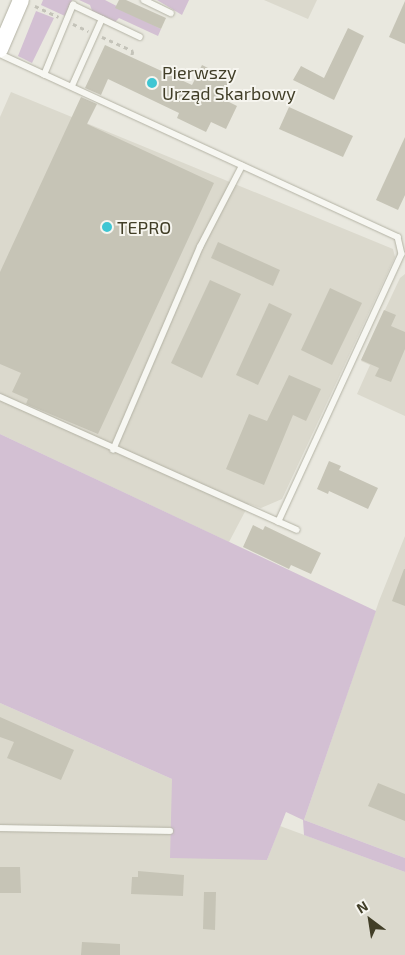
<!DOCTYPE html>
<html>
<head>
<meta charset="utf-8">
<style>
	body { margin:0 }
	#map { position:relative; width:405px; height:955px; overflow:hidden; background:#e9e8df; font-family:"Exo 2",sans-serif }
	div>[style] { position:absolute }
	.built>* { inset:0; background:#dbd9cd }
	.green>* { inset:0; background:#d3c0d3 }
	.building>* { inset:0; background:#c6c4b6 }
	.path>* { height:2.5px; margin-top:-1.25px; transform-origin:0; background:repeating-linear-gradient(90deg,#c4c3b9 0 4px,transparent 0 8px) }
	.roads { filter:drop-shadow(0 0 1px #b3b2a4) drop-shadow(0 0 1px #b3b2a4) }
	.lane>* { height:5.5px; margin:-2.75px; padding:0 2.75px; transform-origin:2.75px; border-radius:2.75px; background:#f7f7f2 }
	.secondary>* { height:16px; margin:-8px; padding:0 8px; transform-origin:8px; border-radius:8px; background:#fff }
	.dots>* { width:14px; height:14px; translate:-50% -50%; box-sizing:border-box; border:2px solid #f6f5ef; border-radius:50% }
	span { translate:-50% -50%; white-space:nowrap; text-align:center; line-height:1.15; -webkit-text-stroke:4px #f6f5ef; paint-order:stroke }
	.poi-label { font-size:18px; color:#413e27 }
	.left { translate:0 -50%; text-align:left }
	.north { position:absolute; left:345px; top:895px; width:50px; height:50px; -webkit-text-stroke:4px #f6f5ef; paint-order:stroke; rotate:329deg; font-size:14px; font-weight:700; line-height:20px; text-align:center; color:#413e27 }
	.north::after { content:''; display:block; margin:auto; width:18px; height:22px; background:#413e27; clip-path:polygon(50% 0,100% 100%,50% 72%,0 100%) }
</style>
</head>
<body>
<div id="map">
	<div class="built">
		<div style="clip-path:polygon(264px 0,317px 0,308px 19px)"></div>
		<div style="clip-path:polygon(11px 92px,393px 249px,395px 257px,282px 499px,261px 508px,249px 504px,229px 542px,0 434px,0 117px)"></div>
		<div style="clip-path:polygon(405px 274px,405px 416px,357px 394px,370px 365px,361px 361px,400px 278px)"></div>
		<div style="clip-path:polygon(405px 536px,405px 858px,304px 820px,379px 601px)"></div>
		<div style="clip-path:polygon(0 703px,172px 779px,267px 860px,280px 826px,405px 872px,405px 955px,0 955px)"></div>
	</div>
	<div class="green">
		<div style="clip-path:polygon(43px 0,72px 0,65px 16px,41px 5px)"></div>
		<div style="clip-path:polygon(79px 0,105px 0,161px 29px,158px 36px,119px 18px,111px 26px,95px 19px,90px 5px)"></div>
		<div style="clip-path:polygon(157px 0,189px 0,182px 15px)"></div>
		<div style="clip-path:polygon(36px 11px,54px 18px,32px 63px,18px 56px)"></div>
		<div style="clip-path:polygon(0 434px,376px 611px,304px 820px,405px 858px,405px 872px,304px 835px,303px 820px,286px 812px,267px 860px,170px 858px,172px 779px,0 703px)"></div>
	</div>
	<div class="building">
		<div style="clip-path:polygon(119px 0,126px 0,166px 18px,161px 29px,115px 8px)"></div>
		<div style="clip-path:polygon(405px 1px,405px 44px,389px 37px)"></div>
		<div style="clip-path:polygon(348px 28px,364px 36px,334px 100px,293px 80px,301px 66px,324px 78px)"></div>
		<div style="clip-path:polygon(105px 45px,192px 85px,202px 65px,230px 79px,221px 98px,237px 106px,226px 129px,211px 122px,206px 132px,177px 118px,179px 113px,108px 79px,101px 95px,85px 88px)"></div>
		<div style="clip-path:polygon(81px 97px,97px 104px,87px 124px,214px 183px,98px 434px,26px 404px,28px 399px,12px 392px,21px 373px,0 364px,0 272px)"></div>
		<div style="clip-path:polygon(289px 107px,353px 136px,343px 157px,279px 129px)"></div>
		<div style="clip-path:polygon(405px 137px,405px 195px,398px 210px,376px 200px)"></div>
		<div style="clip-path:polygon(218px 242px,280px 270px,273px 286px,211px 258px)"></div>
		<div style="clip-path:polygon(210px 280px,241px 294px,202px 378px,171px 363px)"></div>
		<div style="clip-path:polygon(330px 288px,362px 303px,332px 365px,301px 350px)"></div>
		<div style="clip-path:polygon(269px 303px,292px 314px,258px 385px,236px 375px)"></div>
		<div style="clip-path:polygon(384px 310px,396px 315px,391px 326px,405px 332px,405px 349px,391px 382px,375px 376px,379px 368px,361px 360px)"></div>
		<div style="clip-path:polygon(289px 375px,321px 389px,306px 421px,293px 415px,264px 485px,226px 469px,249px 414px,267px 421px)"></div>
		<div style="clip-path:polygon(329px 461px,341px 466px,339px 470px,378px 488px,368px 509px,329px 491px,328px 494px,317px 489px)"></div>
		<div style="clip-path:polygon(253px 525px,263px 530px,265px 526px,321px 553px,311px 574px,291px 565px,289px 569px,243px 547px)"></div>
		<div style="clip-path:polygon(404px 569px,405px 569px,405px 606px,392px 601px)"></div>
		<div style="clip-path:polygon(0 717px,74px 750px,61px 780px,7px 758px,14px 742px,0 737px)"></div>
		<div style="clip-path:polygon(378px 783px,405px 794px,405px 821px,368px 806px)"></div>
		<div style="clip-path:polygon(0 867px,20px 867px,21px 893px,0 893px)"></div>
		<div style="clip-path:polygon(138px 871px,184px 875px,183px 896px,131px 894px,132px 877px,138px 877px)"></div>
		<div style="clip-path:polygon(204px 892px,216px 892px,215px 930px,203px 929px)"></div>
		<div style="clip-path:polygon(82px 942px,120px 944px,120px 955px,81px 955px)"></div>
	</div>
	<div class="path">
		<div style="left:35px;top:6px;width:26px;rotate:25deg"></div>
		<div style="left:73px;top:24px;width:17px;rotate:25deg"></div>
		<div style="left:102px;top:37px;width:34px;rotate:24deg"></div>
		<div style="left:133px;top:51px;width:5px;rotate:101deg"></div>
	</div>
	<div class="roads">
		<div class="lane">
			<div style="left:144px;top:0;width:30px;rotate:26deg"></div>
			<div style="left:0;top:54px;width:438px;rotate:24.7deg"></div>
			<div style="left:398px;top:237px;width:17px;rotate:77deg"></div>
			<div style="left:402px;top:254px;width:295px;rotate:114.7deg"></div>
			<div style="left:44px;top:75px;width:76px;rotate:-67.5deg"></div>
			<div style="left:73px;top:5px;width:74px;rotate:25.5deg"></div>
			<div style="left:72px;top:86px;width:73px;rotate:-65.9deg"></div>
			<div style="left:0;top:397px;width:325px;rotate:24.1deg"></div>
			<div style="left:113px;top:450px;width:221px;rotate:-66.8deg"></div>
			<div style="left:200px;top:247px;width:91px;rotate:-62.6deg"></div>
			<div style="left:0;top:828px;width:170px;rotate:1deg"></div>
		</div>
		<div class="secondary">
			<div style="left:0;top:49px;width:53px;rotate:-66.8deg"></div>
		</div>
	</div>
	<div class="dots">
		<div style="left:152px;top:83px;background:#3fc6d3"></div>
		<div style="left:107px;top:227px;background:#3fc6d3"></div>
	</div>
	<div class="poi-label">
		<span class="left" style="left:162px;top:83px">Pierwszy<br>Urząd Skarbowy</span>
		<span class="left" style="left:117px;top:227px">TEPRO</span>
	</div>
	<div class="north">N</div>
</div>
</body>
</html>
